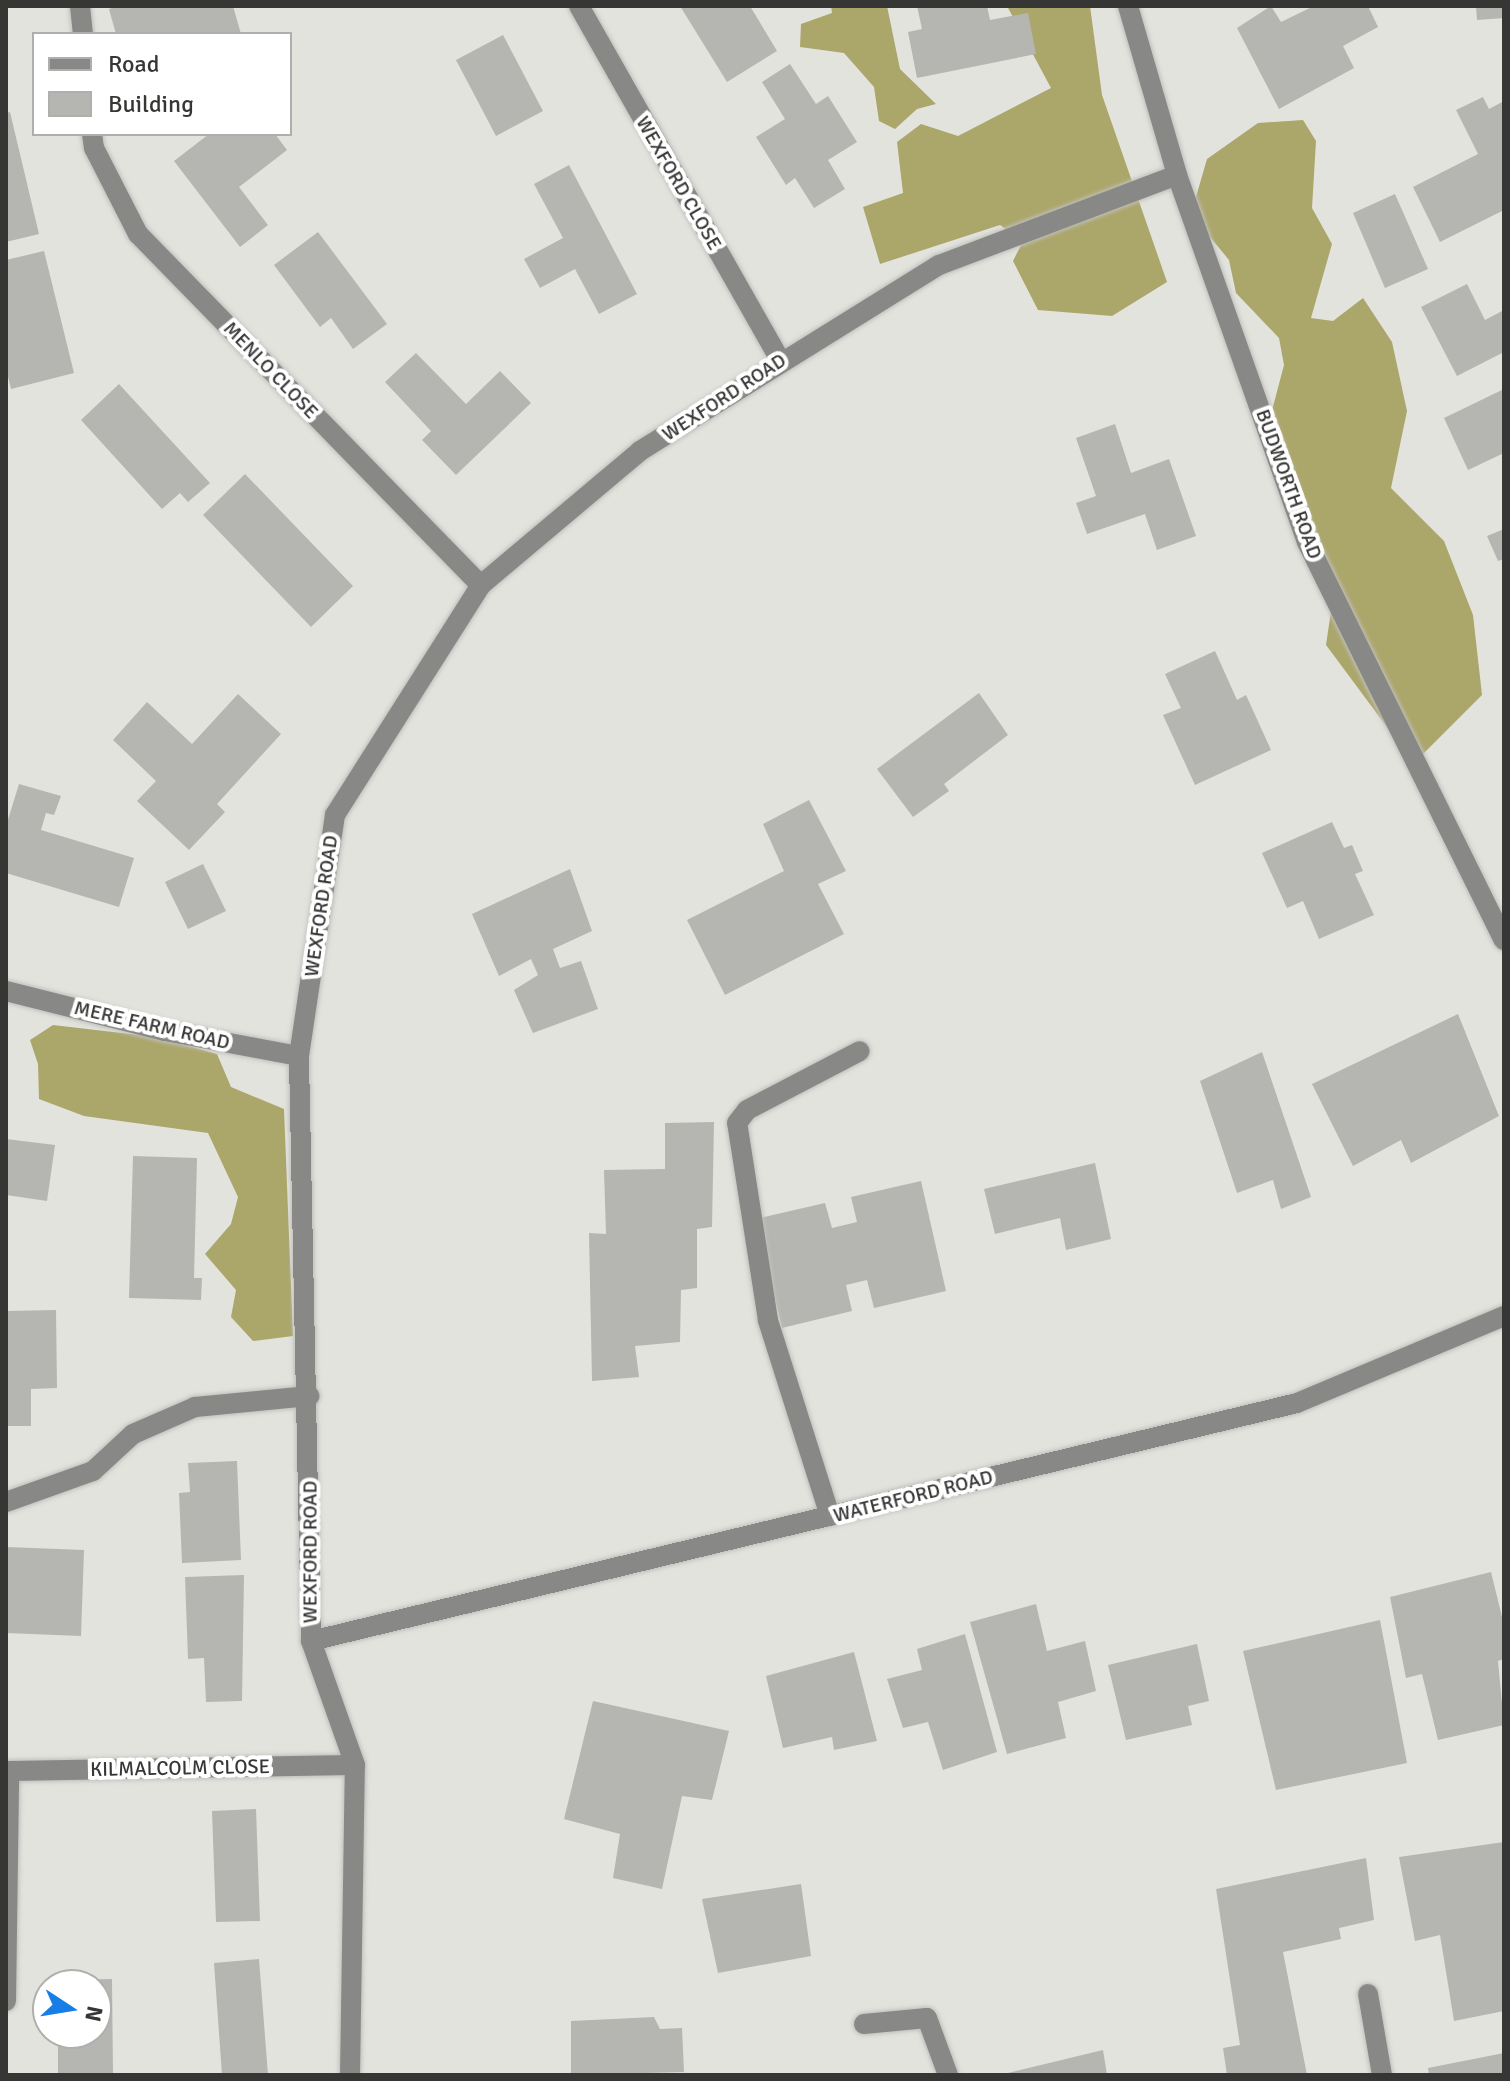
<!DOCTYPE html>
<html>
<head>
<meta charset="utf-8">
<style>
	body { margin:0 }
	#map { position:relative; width:1510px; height:2081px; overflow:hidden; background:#e3e3de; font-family:Signika,sans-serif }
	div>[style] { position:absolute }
	.forest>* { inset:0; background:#aba66a }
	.building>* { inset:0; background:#b5b5b1 }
	.roads { filter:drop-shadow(0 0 2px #c0c0bc) drop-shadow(0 0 2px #c0c0bc) }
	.minor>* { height:20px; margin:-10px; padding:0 10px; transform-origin:10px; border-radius:10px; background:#888886 }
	span { translate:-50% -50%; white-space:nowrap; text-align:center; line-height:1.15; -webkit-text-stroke:8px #fff; paint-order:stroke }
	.street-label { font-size:20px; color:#363635 }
	.frame { position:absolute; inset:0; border:8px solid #363635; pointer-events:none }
	.legend { position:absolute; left:32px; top:32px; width:260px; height:104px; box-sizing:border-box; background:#fff; border:2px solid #afafae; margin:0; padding:10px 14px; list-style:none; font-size:24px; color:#363635 }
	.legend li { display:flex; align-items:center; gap:16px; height:40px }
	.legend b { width:40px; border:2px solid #afafae }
	.north { position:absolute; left:32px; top:1969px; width:80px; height:80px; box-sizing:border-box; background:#fff; border:2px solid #afafae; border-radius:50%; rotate:102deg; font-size:22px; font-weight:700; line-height:32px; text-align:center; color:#363635 }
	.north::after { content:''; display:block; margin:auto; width:28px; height:36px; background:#167ee6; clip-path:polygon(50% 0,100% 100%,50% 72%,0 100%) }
</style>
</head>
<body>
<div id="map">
	<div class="forest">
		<div style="clip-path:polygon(831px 6px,887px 6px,900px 69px,936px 104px,917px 109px,895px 129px,879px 121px,874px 87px,844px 53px,800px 47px,801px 24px,832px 13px)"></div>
		<div style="clip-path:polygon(1007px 6px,1090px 6px,1102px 95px,1167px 282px,1112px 316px,1038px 310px,1013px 261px,1023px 241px,1000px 225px,880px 264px,863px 207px,903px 193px,897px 142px,921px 124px,958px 136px,1051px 88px)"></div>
		<div style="clip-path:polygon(1303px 120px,1316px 141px,1312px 208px,1332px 244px,1311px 318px,1333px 321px,1363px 298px,1392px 342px,1407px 411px,1391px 488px,1444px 541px,1473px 615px,1482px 695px,1419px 758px,1387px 727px,1326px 645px,1334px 591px,1266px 433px,1284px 365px,1279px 338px,1236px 293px,1229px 260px,1191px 214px,1207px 159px,1258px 123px)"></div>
		<div style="clip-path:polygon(53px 1025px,156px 1037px,217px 1054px,231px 1087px,284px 1109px,293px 1336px,253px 1341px,231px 1317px,236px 1290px,205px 1254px,231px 1224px,238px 1197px,208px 1133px,84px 1116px,39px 1099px,38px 1064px,30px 1040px)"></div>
	</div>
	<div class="building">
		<div style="clip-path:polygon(119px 6px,233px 6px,241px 34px,116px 34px,109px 9px)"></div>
		<div style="clip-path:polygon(680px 6px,750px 6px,777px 51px,727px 82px)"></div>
		<div style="clip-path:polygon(917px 6px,987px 6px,990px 20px,1028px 13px,1036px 54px,917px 78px,908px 32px,922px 29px)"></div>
		<div style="clip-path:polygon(1271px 6px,1281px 22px,1314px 6px,1368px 6px,1378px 27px,1343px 46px,1354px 68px,1279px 109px,1237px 28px)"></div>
		<div style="clip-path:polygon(1476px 6px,1504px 6px,1504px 18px,1477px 20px)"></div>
		<div style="clip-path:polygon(503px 35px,543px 111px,496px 136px,456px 60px)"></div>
		<div style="clip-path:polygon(790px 64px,816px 104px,828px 96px,857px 142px,828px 160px,845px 189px,814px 208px,795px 178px,786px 185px,756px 137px,785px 119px,762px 82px)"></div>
		<div style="clip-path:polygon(1483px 97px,1489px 109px,1504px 101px,1504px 210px,1440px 242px,1413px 187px,1478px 154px,1456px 110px)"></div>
		<div style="clip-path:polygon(10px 112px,39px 234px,6px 242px,6px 113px)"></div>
		<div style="clip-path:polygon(209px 134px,275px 134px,287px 150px,239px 187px,268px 225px,240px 247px,174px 161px)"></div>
		<div style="clip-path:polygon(569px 165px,637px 294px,599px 314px,575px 269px,540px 288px,524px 259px,563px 238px,534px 184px)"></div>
		<div style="clip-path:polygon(1395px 194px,1428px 269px,1385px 288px,1353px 213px)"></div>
		<div style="clip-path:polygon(318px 232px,387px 324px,353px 349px,331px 318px,320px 327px,274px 265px)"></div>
		<div style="clip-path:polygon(44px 251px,74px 373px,11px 389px,6px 368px,6px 260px)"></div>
		<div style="clip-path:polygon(1467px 284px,1485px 320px,1504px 310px,1504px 352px,1457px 376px,1421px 307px)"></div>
		<div style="clip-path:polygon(416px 353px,466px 404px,500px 371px,531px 403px,456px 475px,422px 440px,431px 431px,385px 382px)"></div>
		<div style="clip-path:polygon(119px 384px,210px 483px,188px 502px,180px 493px,162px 509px,81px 420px)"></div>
		<div style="clip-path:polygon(1504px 389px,1504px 453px,1468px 470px,1444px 418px)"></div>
		<div style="clip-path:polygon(1115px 424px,1131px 473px,1169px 459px,1196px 536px,1157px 550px,1145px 514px,1087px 534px,1076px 503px,1096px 496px,1076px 438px)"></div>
		<div style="clip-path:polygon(245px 474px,353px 586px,311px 627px,203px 515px)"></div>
		<div style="clip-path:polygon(1504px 529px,1504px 559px,1498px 561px,1487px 536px)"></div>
		<div style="clip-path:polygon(1215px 651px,1237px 700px,1246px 695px,1271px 750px,1195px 785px,1163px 715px,1181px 708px,1165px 674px)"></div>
		<div style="clip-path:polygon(979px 693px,1008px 735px,944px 784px,949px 791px,913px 817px,877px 769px)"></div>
		<div style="clip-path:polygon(238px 694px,281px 734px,217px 804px,225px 812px,189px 850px,137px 801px,156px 781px,113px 740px,147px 702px,192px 744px)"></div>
		<div style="clip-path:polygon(19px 784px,61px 796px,54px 815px,46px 813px,41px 830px,134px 858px,119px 907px,6px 873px,6px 826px)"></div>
		<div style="clip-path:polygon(809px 800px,846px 871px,818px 884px,844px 934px,725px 995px,687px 920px,784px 871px,763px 824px)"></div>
		<div style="clip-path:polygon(1332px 822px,1344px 848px,1352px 845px,1363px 871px,1355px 874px,1374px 915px,1319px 939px,1303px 901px,1287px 908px,1262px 853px)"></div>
		<div style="clip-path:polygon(203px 864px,226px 911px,188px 929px,165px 882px)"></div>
		<div style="clip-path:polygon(570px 869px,592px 931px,553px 949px,560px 968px,581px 961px,598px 1009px,533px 1033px,514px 990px,538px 975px,531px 959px,499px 976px,472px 914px)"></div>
		<div style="clip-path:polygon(1458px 1014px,1499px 1116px,1411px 1163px,1401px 1140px,1353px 1166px,1312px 1084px)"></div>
		<div style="clip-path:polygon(1262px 1052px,1311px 1197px,1281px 1209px,1273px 1180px,1237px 1193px,1200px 1081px)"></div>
		<div style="clip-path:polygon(714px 1122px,712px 1227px,697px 1229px,697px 1288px,681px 1290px,680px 1342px,635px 1346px,639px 1377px,592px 1381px,589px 1233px,606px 1234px,604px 1170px,665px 1169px,665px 1123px)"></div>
		<div style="clip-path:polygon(6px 1139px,55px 1145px,47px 1201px,6px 1195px)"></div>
		<div style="clip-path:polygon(133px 1156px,197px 1158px,194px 1278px,202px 1278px,201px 1300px,129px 1298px)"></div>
		<div style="clip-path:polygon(1095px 1163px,1111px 1239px,1066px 1250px,1060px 1218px,995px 1234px,984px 1189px)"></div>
		<div style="clip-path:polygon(921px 1181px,946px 1291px,874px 1308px,867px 1280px,846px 1285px,852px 1311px,782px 1328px,756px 1219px,825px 1203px,832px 1228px,857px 1222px,851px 1197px)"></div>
		<div style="clip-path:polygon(56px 1310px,57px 1388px,31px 1389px,31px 1426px,6px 1426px,6px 1311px)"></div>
		<div style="clip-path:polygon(237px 1461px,241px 1560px,182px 1563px,179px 1493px,190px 1492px,188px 1463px)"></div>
		<div style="clip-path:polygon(6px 1547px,84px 1550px,81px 1636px,6px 1633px)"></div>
		<div style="clip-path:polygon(1491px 1572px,1504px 1625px,1504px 1659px,1498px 1661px,1504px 1725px,1438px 1740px,1422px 1674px,1406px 1678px,1390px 1597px)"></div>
		<div style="clip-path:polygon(244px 1575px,242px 1701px,206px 1702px,204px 1658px,188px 1659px,185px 1577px)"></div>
		<div style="clip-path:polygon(1036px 1604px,1047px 1651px,1085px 1641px,1096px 1691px,1058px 1702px,1066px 1738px,1007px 1754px,970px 1622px)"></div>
		<div style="clip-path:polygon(1380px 1620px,1407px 1763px,1276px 1790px,1243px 1651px)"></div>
		<div style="clip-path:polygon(965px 1634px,997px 1752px,943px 1770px,928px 1722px,903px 1728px,887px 1679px,922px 1670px,917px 1649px)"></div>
		<div style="clip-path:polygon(1197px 1644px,1209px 1701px,1188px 1706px,1192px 1725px,1126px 1740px,1108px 1665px)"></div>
		<div style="clip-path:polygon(854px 1652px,877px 1741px,834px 1750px,832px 1737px,783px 1748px,766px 1676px)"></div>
		<div style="clip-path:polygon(593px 1701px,729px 1731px,712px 1800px,682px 1796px,662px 1889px,613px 1878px,620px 1834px,564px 1819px)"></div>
		<div style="clip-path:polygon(256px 1809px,260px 1921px,216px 1922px,212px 1811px)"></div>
		<div style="clip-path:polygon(1504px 1842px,1504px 2011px,1454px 2021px,1440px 1935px,1415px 1941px,1399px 1857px)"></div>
		<div style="clip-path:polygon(1366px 1858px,1374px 1920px,1339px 1928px,1341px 1939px,1283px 1952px,1307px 2075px,1227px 2075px,1223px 2048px,1240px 2045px,1216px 1889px)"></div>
		<div style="clip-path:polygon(801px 1884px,811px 1956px,718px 1973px,702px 1899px)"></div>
		<div style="clip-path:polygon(259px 1959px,268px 2075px,222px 2075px,214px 1963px)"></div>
		<div style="clip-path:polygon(112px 1979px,113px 2074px,58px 2075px,58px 2033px,96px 2033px,96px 1985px,58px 1985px,58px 1980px)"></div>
		<div style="clip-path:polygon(654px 2017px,660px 2029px,682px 2028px,684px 2072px,571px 2075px,571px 2021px)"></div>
		<div style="clip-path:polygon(1103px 2050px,1107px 2075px,1004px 2075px,1004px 2074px)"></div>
		<div style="clip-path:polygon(1504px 2053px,1504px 2075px,1429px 2075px,1428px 2068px)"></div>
	</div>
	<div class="roads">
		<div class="minor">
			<div style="left:80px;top:6px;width:28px;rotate:84deg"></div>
			<div style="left:579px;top:6px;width:407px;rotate:60.4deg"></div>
			<div style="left:1128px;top:6px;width:176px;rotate:73.8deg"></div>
			<div style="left:1177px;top:175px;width:389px;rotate:70.5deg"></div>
			<div style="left:1307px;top:542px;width:444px;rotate:63.7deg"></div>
			<div style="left:92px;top:134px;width:14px;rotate:82deg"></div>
			<div style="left:94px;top:148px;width:97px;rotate:62.9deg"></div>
			<div style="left:138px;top:234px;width:491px;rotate:45.7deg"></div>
			<div style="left:6px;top:991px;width:164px;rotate:14.1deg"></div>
			<div style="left:165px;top:1031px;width:136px;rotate:10.6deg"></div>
			<div style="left:6px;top:1502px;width:92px;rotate:-19.6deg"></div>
			<div style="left:93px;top:1471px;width:54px;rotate:-42.8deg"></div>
			<div style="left:133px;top:1434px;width:68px;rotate:-23.5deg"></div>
			<div style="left:195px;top:1407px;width:115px;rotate:-5.5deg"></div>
			<div style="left:830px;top:1516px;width:206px;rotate:-107.6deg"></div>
			<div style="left:768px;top:1320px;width:199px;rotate:-98.9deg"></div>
			<div style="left:737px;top:1123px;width:16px;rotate:-52deg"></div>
			<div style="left:747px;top:1110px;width:127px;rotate:-27.6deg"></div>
			<div style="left:311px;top:1641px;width:1014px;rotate:-13.57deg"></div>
			<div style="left:1297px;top:1403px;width:225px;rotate:-22.8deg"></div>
			<div style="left:6px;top:1771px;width:349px;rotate:-1deg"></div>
			<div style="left:1368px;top:1994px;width:82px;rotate:80.2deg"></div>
			<div style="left:6px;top:2001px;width:229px;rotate:-89.2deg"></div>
			<div style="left:864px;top:2024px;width:63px;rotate:-5.4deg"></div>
			<div style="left:927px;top:2018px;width:61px;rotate:69.8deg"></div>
			<div style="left:350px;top:2075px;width:310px;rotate:-89.1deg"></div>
			<div style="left:355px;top:1765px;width:132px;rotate:-109.5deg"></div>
			<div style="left:311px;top:1641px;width:585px;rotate:-91.18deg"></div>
			<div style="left:299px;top:1056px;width:244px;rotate:-81.5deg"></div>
			<div style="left:335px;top:815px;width:272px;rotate:-57.6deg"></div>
			<div style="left:481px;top:585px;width:208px;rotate:-40.1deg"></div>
			<div style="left:640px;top:451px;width:352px;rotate:-31.9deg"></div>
			<div style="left:939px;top:265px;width:254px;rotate:-20.7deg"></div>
		</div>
	</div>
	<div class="street-label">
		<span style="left:679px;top:183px;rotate:60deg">WEXFORD CLOSE</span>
		<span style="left:271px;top:370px;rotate:46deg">MENLO CLOSE</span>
		<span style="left:724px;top:397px;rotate:-33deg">WEXFORD ROAD</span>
		<span style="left:1289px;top:484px;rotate:70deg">BUDWORTH ROAD</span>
		<span style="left:321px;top:906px;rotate:-82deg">WEXFORD ROAD</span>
		<span style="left:152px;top:1025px;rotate:13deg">MERE FARM ROAD</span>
		<span style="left:913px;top:1496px;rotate:-14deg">WATERFORD ROAD</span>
		<span style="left:310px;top:1552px;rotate:-90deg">WEXFORD ROAD</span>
		<span style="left:180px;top:1768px;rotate:-1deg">KILMALCOLM CLOSE</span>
	</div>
	<div class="frame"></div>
	<ul class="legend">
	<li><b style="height:10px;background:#888886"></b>Road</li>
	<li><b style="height:22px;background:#b5b5b1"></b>Building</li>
	</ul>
	<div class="north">N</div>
</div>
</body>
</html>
